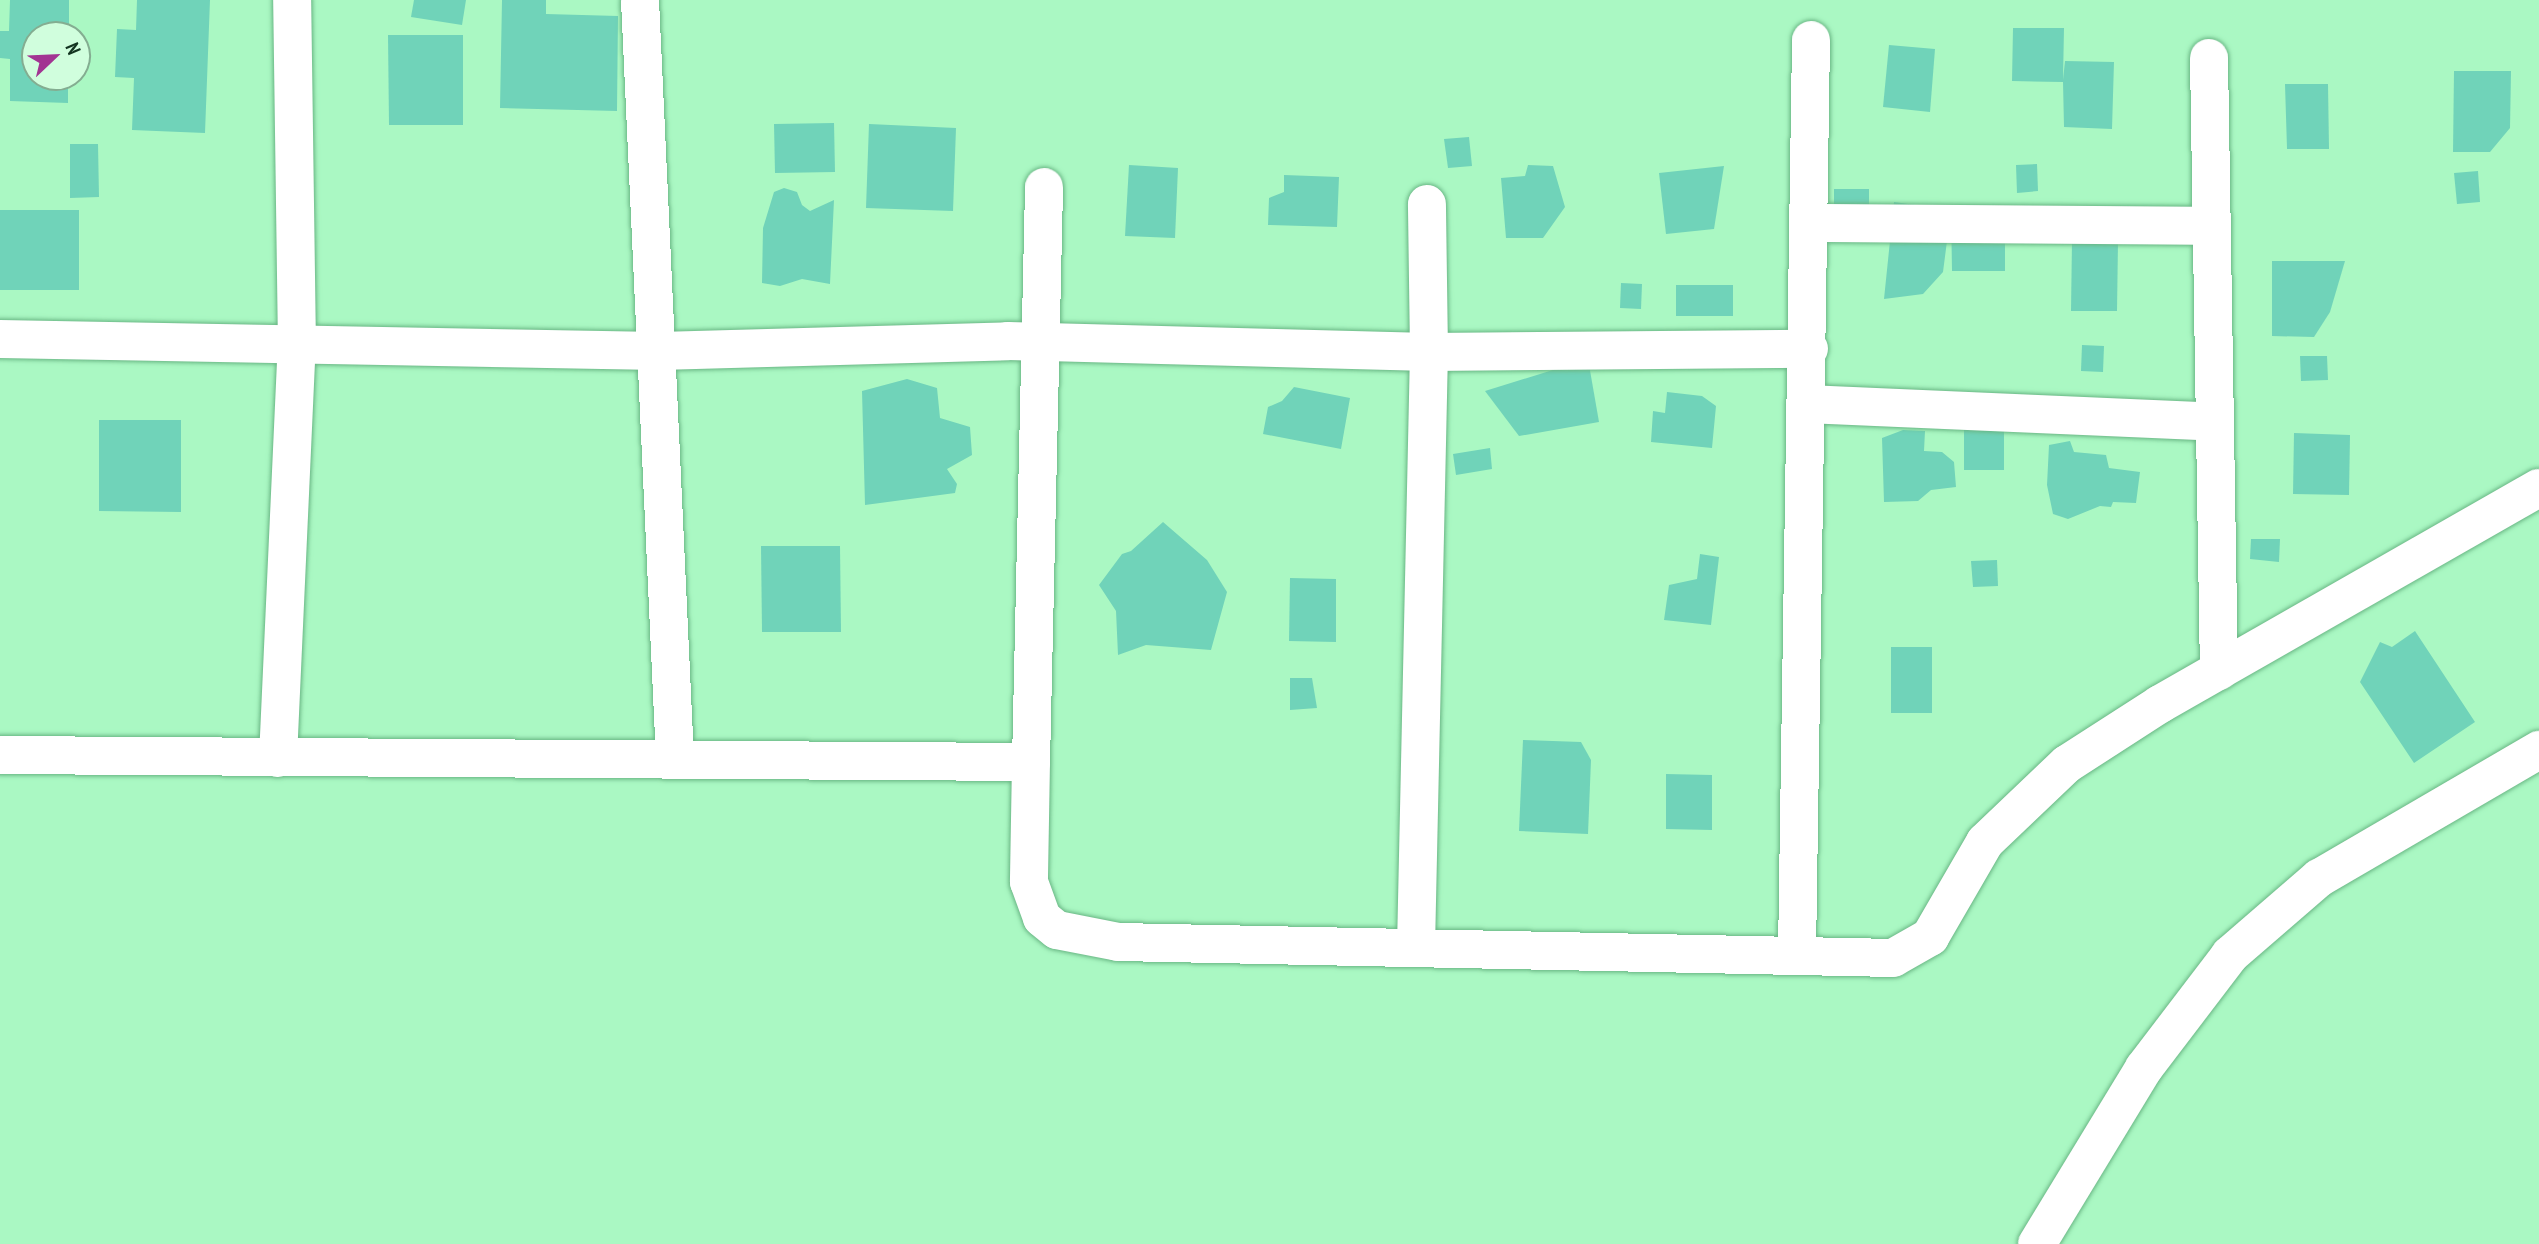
<!DOCTYPE html>
<html>
<head>
<meta charset="utf-8">
<style>
	body { margin:0 }
	#map { position:relative; width:2539px; height:1244px; overflow:hidden; background:#aaf8c3; font-family:"PT Sans Narrow",sans-serif }
	div>[style] { position:absolute }
	.building>* { inset:0; background:#70d3b9 }
	.roads { filter:drop-shadow(0 0 2px #69b684) drop-shadow(0 0 2px #69b684) }
	.street>* { height:38px; margin:-19px; padding:0 19px; transform-origin:19px; border-radius:19px; background:#fff }
	span { translate:-50% -50%; white-space:nowrap; text-align:center; line-height:1.15; -webkit-text-stroke:7px #d0fedd; paint-order:stroke }
	.north { position:absolute; left:21px; top:21px; width:70px; height:70px; box-sizing:border-box; background:#d0fedd; border:2px solid #84ad91; border-radius:50%; rotate:67deg; font-size:19px; font-weight:700; line-height:28px; text-align:center; color:#133420 }
	.north::after { content:''; display:block; margin:auto; width:24px; height:32px; background:#a23492; clip-path:polygon(50% 0,100% 100%,50% 72%,0 100%) }
</style>
</head>
<body>
<div id="map">
	<div class="building">
		<div style="clip-path:polygon(10px 0,69px 0,69px 35px,35px 35px,35px 77px,68px 77px,68px 103px,10px 101px,10px 59px,0 58px,0 31px,9px 31px)"></div>
		<div style="clip-path:polygon(137px 0,210px 0,205px 133px,132px 130px,134px 78px,115px 77px,117px 29px,136px 30px)"></div>
		<div style="clip-path:polygon(414px 0,466px 0,462px 25px,411px 17px)"></div>
		<div style="clip-path:polygon(502px 0,546px 0,546px 14px,618px 16px,617px 111px,500px 108px)"></div>
		<div style="clip-path:polygon(2013px 28px,2064px 28px,2063px 80px,2065px 61px,2114px 62px,2112px 129px,2064px 127px,2063px 82px,2012px 81px)"></div>
		<div style="clip-path:polygon(388px 35px,463px 35px,463px 125px,389px 125px)"></div>
		<div style="clip-path:polygon(1889px 45px,1935px 49px,1930px 112px,1883px 107px)"></div>
		<div style="clip-path:polygon(2454px 71px,2511px 71px,2510px 128px,2490px 152px,2453px 152px)"></div>
		<div style="clip-path:polygon(2285px 84px,2328px 84px,2329px 149px,2287px 149px)"></div>
		<div style="clip-path:polygon(834px 123px,835px 172px,775px 173px,774px 124px)"></div>
		<div style="clip-path:polygon(869px 124px,956px 128px,953px 211px,866px 208px)"></div>
		<div style="clip-path:polygon(1469px 137px,1472px 166px,1448px 168px,1444px 139px)"></div>
		<div style="clip-path:polygon(70px 144px,98px 144px,99px 197px,70px 198px)"></div>
		<div style="clip-path:polygon(2037px 164px,2038px 191px,2017px 193px,2016px 165px)"></div>
		<div style="clip-path:polygon(1129px 165px,1178px 168px,1175px 238px,1125px 236px)"></div>
		<div style="clip-path:polygon(1528px 165px,1553px 166px,1565px 207px,1543px 238px,1506px 238px,1501px 178px,1525px 176px)"></div>
		<div style="clip-path:polygon(1724px 166px,1714px 229px,1666px 234px,1659px 173px)"></div>
		<div style="clip-path:polygon(2478px 171px,2480px 202px,2457px 204px,2454px 173px)"></div>
		<div style="clip-path:polygon(1284px 175px,1339px 177px,1337px 227px,1268px 225px,1269px 198px,1284px 192px)"></div>
		<div style="clip-path:polygon(784px 188px,797px 192px,802px 205px,810px 211px,834px 200px,830px 284px,802px 279px,780px 286px,762px 283px,763px 228px,774px 192px)"></div>
		<div style="clip-path:polygon(1834px 189px,1869px 189px,1869px 233px,1834px 232px)"></div>
		<div style="clip-path:polygon(1894px 202px,1951px 210px,2005px 210px,2005px 271px,1952px 271px,1951px 210px,1943px 272px,1923px 294px,1884px 299px)"></div>
		<div style="clip-path:polygon(0 210px,79px 210px,79px 290px,0 290px)"></div>
		<div style="clip-path:polygon(2072px 241px,2118px 242px,2117px 311px,2071px 311px)"></div>
		<div style="clip-path:polygon(2272px 261px,2345px 261px,2330px 312px,2314px 337px,2272px 336px)"></div>
		<div style="clip-path:polygon(1621px 283px,1642px 284px,1641px 309px,1620px 308px)"></div>
		<div style="clip-path:polygon(1676px 285px,1733px 285px,1733px 316px,1676px 316px)"></div>
		<div style="clip-path:polygon(2082px 345px,2104px 346px,2103px 372px,2081px 371px)"></div>
		<div style="clip-path:polygon(2300px 356px,2327px 356px,2328px 380px,2301px 381px)"></div>
		<div style="clip-path:polygon(1588px 359px,1599px 422px,1519px 436px,1485px 391px)"></div>
		<div style="clip-path:polygon(907px 379px,937px 388px,940px 418px,970px 427px,972px 455px,947px 469px,957px 484px,955px 493px,865px 505px,862px 391px)"></div>
		<div style="clip-path:polygon(1294px 387px,1350px 398px,1341px 449px,1263px 434px,1268px 407px,1282px 401px)"></div>
		<div style="clip-path:polygon(1667px 392px,1702px 396px,1716px 406px,1712px 448px,1651px 442px,1653px 411px,1665px 413px)"></div>
		<div style="clip-path:polygon(99px 420px,181px 420px,181px 512px,99px 511px)"></div>
		<div style="clip-path:polygon(1964px 424px,2004px 425px,2004px 470px,1964px 470px)"></div>
		<div style="clip-path:polygon(1903px 430px,1925px 431px,1924px 451px,1942px 452px,1954px 462px,1956px 487px,1931px 490px,1918px 501px,1884px 502px,1882px 438px)"></div>
		<div style="clip-path:polygon(2294px 433px,2350px 435px,2349px 495px,2293px 494px)"></div>
		<div style="clip-path:polygon(2070px 441px,2074px 452px,2106px 455px,2109px 468px,2140px 472px,2136px 503px,2113px 502px,2111px 507px,2100px 506px,2068px 519px,2053px 514px,2047px 485px,2049px 445px)"></div>
		<div style="clip-path:polygon(1490px 448px,1492px 469px,1456px 475px,1453px 454px)"></div>
		<div style="clip-path:polygon(1163px 522px,1207px 560px,1227px 592px,1211px 650px,1146px 645px,1118px 655px,1116px 611px,1099px 585px,1122px 554px,1131px 551px)"></div>
		<div style="clip-path:polygon(2251px 539px,2280px 539px,2279px 562px,2250px 559px)"></div>
		<div style="clip-path:polygon(761px 546px,840px 546px,841px 632px,762px 632px)"></div>
		<div style="clip-path:polygon(1700px 554px,1719px 557px,1711px 625px,1664px 620px,1669px 585px,1697px 579px)"></div>
		<div style="clip-path:polygon(1997px 560px,1998px 586px,1973px 587px,1971px 561px)"></div>
		<div style="clip-path:polygon(1290px 578px,1336px 579px,1336px 642px,1289px 641px)"></div>
		<div style="clip-path:polygon(2415px 631px,2475px 722px,2414px 763px,2360px 682px,2380px 642px,2392px 647px)"></div>
		<div style="clip-path:polygon(1891px 647px,1932px 647px,1932px 713px,1891px 713px)"></div>
		<div style="clip-path:polygon(1290px 678px,1312px 678px,1317px 708px,1290px 710px)"></div>
		<div style="clip-path:polygon(1523px 740px,1581px 742px,1591px 760px,1588px 834px,1519px 831px)"></div>
		<div style="clip-path:polygon(1666px 774px,1712px 775px,1712px 830px,1666px 829px)"></div>
	</div>
	<div class="roads">
		<div class="street">
			<div style="left:640px;top:0;width:759px;rotate:87.36deg"></div>
			<div style="left:2209px;top:58px;width:613px;rotate:89.07deg"></div>
			<div style="left:1810px;top:223px;width:402px;rotate:0.4deg"></div>
			<div style="left:0;top:339px;width:659px;rotate:1.04deg"></div>
			<div style="left:659px;top:351px;width:349px;rotate:-1.6deg"></div>
			<div style="left:1008px;top:341px;width:421px;rotate:1.5deg"></div>
			<div style="left:1429px;top:352px;width:380px;rotate:-0.5deg"></div>
			<div style="left:1808px;top:404px;width:407px;rotate:2.5deg"></div>
			<div style="left:0;top:755px;width:1031px;rotate:0.39deg"></div>
			<div style="left:1031px;top:762px;width:120px;rotate:91deg"></div>
			<div style="left:1029px;top:882px;width:38px;rotate:70deg"></div>
			<div style="left:1042px;top:918px;width:19px;rotate:39deg"></div>
			<div style="left:1057px;top:930px;width:62px;rotate:11.1deg"></div>
			<div style="left:1118px;top:942px;width:775px;rotate:1.18deg"></div>
			<div style="left:1893px;top:958px;width:43px;rotate:-29.6deg"></div>
			<div style="left:1930px;top:937px;width:110px;rotate:-59.9deg"></div>
			<div style="left:1985px;top:842px;width:113px;rotate:-43.6deg"></div>
			<div style="left:2067px;top:764px;width:111px;rotate:-32.8deg"></div>
			<div style="left:2160px;top:704px;width:436px;rotate:-29.7deg"></div>
			<div style="left:278px;top:758px;width:411px;rotate:-87.4deg"></div>
			<div style="left:297px;top:347px;width:347px;rotate:-90.8deg"></div>
			<div style="left:1031px;top:762px;width:575px;rotate:-88.7deg"></div>
			<div style="left:1416px;top:947px;width:595px;rotate:-88.75deg"></div>
			<div style="left:1429px;top:352px;width:148px;rotate:-90.8deg"></div>
			<div style="left:1797px;top:953px;width:913px;rotate:-89.12deg"></div>
			<div style="left:2037px;top:1244px;width:206px;rotate:-58.7deg"></div>
			<div style="left:2144px;top:1068px;width:142px;rotate:-52.7deg"></div>
			<div style="left:2230px;top:955px;width:118px;rotate:-40.9deg"></div>
			<div style="left:2319px;top:878px;width:255px;rotate:-30.2deg"></div>
		</div>
	</div>
	<div class="north">N</div>
</div>
</body>
</html>
